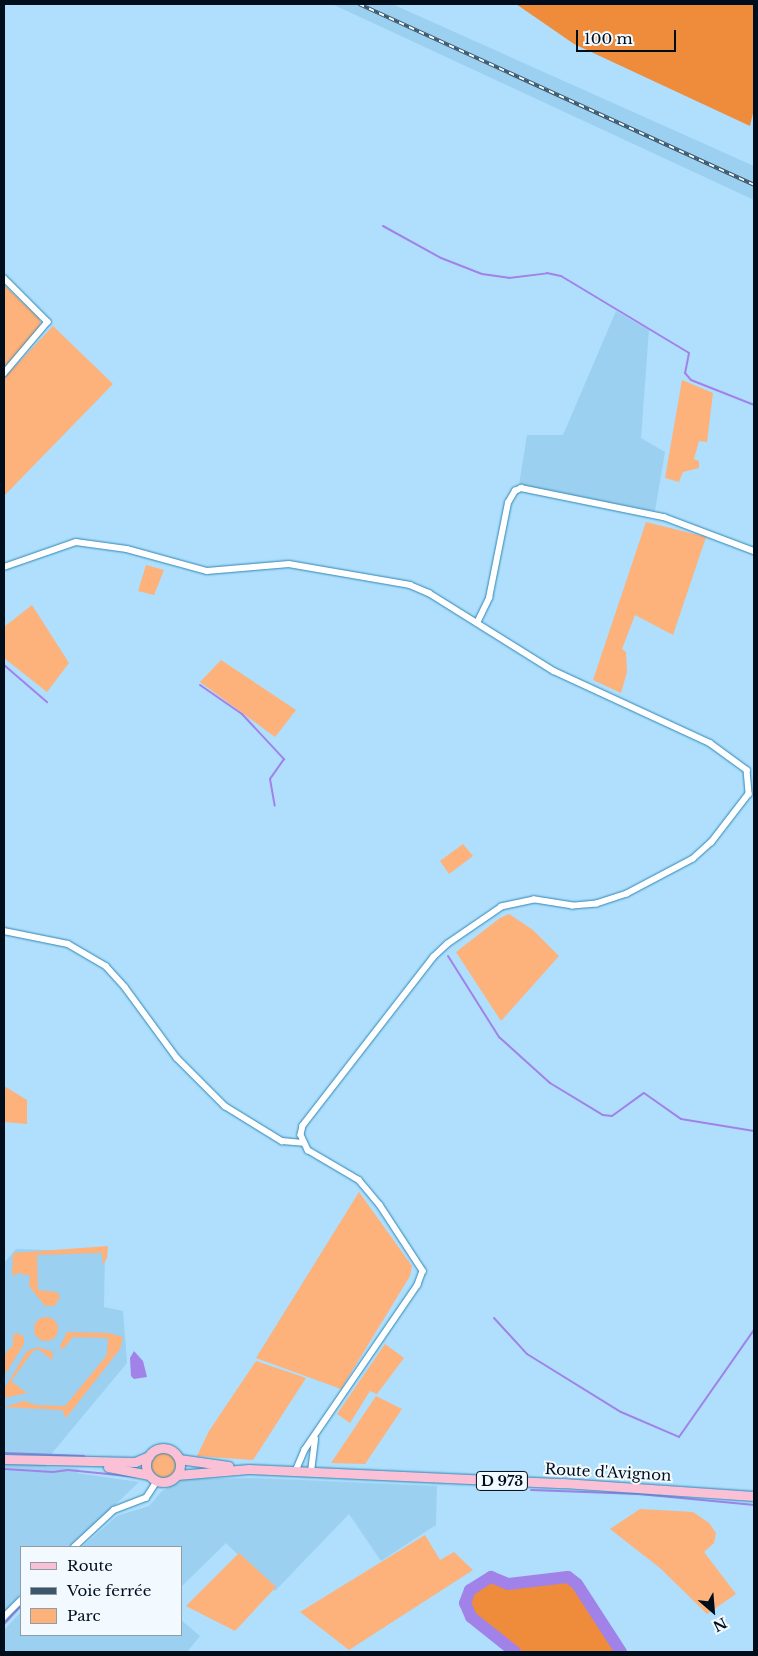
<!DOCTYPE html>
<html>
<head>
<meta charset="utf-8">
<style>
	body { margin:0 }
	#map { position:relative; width:758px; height:1656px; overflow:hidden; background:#afdffd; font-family:"Libre Baskerville",serif }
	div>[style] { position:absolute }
	.built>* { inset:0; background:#9cd0f0 }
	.green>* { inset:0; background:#fdb17b }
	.round { border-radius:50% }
	.forest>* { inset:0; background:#ee8c3c }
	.water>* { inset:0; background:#a182e9 }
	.stream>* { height:2px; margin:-1px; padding:0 1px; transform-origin:1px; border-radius:1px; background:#a182e9 }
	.river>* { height:12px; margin:-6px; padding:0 6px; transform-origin:6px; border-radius:6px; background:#a182e9 }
	.roads { filter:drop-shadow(0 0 1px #2e86b5) drop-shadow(0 0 1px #2e86b5) }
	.minor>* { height:5.5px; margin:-2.75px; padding:0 2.75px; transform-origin:2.75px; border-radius:2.75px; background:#fff }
	.primary>* { height:9px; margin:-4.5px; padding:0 4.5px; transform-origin:4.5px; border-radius:4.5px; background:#f9c0d6 }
	.primary>.ring { margin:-4.5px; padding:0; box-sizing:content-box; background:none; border:9px solid #f9c0d6; border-radius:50% }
	.rail>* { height:4px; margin-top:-2px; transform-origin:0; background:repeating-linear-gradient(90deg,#f2faff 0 5.5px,#3d566a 0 11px); box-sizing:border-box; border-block:1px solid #3d566a }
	span { translate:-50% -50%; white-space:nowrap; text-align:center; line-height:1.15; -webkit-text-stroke:4px #f2faff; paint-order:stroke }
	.shield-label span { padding:1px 4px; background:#f2faff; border:1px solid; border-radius:4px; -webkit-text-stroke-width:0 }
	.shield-label { font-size:14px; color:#000e1c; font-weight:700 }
	.street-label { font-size:15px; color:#000e1c }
	.frame { position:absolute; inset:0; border:5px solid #000e1c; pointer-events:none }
	.legend { position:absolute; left:20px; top:1546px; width:162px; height:90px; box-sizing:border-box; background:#f2faff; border:1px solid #919ca4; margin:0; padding:6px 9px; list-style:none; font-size:15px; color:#000e1c }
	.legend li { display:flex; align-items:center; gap:10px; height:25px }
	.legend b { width:25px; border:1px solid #919ca4 }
	.north { position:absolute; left:688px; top:1586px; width:50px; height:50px; -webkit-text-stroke:4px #f2faff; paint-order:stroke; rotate:153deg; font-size:14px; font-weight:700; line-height:20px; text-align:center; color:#000e1c }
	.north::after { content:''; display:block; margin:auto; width:18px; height:22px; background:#000e1c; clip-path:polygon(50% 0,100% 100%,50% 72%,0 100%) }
	.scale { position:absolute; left:576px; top:30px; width:100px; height:22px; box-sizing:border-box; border:2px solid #000e1c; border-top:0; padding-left:6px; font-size:15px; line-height:18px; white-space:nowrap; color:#000e1c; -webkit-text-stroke:4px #f2faff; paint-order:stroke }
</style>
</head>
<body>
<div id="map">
	<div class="built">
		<div style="clip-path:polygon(332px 4px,392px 4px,754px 166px,754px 200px)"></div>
		<div style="clip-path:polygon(616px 311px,649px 330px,641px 438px,665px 452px,655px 511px,519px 485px,527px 435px,563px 435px)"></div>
		<div style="clip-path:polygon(16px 1249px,105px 1252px,104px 1307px,123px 1311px,127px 1363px,53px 1452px,46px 1467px,80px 1469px,77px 1473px,139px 1482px,71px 1547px,21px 1547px,21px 1595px,4px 1612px,4px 1263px)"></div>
		<div style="clip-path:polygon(256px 1478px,437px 1486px,436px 1525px,381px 1561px,349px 1514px,275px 1591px,226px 1543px,181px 1587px,181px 1547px,82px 1547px,117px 1516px,149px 1506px,162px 1491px,185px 1479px)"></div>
		<div style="clip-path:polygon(21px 1612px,21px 1635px,181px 1635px,181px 1620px,200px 1636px,187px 1652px,4px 1652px,4px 1630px)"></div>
	</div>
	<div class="green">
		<div style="clip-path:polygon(4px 285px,39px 318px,42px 328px,4px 368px)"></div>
		<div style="clip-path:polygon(53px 326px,113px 384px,4px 496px,4px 378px)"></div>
		<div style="clip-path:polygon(682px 380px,713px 393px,707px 442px,699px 441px,694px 459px,699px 461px,699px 468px,683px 472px,679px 482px,665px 478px)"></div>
		<div style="clip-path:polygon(646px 522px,706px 537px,673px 635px,635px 615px,622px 649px,626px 652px,627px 672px,621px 693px,593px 680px)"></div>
		<div style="clip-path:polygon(146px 565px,164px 570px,154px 595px,138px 591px)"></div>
		<div style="clip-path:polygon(32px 605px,69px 663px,47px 692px,4px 658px,4px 627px)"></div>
		<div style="clip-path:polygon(221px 660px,296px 710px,275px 737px,200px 682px)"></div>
		<div style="clip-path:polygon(463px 844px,473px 856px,449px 874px,440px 861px)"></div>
		<div style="clip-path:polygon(509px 914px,533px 930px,559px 956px,501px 1021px,456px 952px,500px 918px)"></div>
		<div style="clip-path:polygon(4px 1086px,27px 1100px,27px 1124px,4px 1122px)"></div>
		<div style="clip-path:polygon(359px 1192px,412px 1266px,410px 1276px,341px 1389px,256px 1358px)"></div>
		<div style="clip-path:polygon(108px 1246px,107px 1258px,103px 1265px,102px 1253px,37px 1255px,38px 1290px,57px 1292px,60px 1298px,54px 1306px,45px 1306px,29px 1286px,30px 1276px,19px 1273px,12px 1276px,13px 1253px)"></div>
		<div class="round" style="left:34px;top:1317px;width:24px;height:24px"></div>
		<div style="clip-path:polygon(67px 1332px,108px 1333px,123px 1337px,120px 1349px,66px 1418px,62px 1410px,4px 1407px,24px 1401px,36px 1405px,65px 1406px,107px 1355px,108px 1338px,73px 1337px,62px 1350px,60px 1346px)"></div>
		<div style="clip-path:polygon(17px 1333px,24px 1337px,24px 1344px,4px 1376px,4px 1355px,13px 1345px,13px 1335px)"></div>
		<div style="clip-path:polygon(385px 1344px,404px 1358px,377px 1394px,370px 1391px,350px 1423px,337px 1414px)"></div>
		<div style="clip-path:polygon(38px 1347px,53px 1352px,52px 1360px,38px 1349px,33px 1351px,11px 1381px,27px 1393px,4px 1398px,4px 1389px,27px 1351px)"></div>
		<div style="clip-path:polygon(256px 1361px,306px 1378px,253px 1460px,197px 1456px,209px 1431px)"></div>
		<div style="clip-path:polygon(376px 1396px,402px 1409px,365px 1464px,331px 1463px)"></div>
		<div class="round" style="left:150px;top:1452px;width:26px;height:26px"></div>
		<div style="clip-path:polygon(640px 1509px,693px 1512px,709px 1523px,716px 1533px,714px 1543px,704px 1552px,736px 1594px,707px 1614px,660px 1568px,610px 1529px)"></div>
		<div style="clip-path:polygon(425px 1535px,440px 1560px,454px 1552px,473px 1570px,349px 1650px,300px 1612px)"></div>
		<div style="clip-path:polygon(239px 1553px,276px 1587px,235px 1631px,186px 1606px)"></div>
	</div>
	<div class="forest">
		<div style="clip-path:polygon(516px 4px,754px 4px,754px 109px,750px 126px,574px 44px)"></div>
		<div style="clip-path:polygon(492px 1581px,508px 1588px,566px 1582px,575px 1586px,615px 1652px,523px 1652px,474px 1615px,469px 1604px,473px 1593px)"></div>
	</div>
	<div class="water">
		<div style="clip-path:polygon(134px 1351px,143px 1361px,147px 1377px,134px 1379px,131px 1376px,130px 1358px)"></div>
	</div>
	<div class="stream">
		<div style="left:383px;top:226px;width:66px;rotate:28.9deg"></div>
		<div style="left:441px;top:258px;width:44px;rotate:21.3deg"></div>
		<div style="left:482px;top:274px;width:27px;rotate:8deg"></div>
		<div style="left:509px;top:278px;width:38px;rotate:-7deg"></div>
		<div style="left:547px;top:273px;width:14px;rotate:12deg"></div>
		<div style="left:561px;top:276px;width:149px;rotate:31deg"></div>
		<div style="left:689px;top:353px;width:20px;rotate:101deg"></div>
		<div style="left:685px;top:373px;width:9px;rotate:49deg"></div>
		<div style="left:691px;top:380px;width:68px;rotate:21.6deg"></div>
		<div style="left:4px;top:665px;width:57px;rotate:40.7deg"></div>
		<div style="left:200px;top:685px;width:51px;rotate:34.6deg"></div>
		<div style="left:242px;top:714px;width:62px;rotate:47deg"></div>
		<div style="left:284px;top:759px;width:24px;rotate:125deg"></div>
		<div style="left:270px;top:779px;width:27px;rotate:80deg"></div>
		<div style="left:448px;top:956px;width:96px;rotate:57.8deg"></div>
		<div style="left:499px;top:1037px;width:69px;rotate:42deg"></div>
		<div style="left:550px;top:1083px;width:62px;rotate:31.1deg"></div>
		<div style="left:603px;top:1115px;width:9px;rotate:6deg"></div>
		<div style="left:612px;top:1116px;width:39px;rotate:-36deg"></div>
		<div style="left:644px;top:1093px;width:45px;rotate:35.1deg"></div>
		<div style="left:681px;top:1119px;width:74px;rotate:9.3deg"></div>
		<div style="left:494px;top:1318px;width:49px;rotate:47.5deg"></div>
		<div style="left:527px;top:1354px;width:110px;rotate:31.7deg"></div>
		<div style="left:621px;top:1412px;width:63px;rotate:23.3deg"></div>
		<div style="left:679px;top:1437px;width:131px;rotate:-55deg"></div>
		<div style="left:4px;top:1453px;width:80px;rotate:2.1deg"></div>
		<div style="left:4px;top:1469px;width:49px;rotate:3.5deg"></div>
		<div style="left:53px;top:1472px;width:15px;rotate:-8deg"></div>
		<div style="left:68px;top:1470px;width:70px;rotate:5.7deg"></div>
		<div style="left:531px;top:1490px;width:108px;rotate:2.1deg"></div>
		<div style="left:639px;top:1494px;width:116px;rotate:5.5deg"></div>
		<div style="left:4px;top:1624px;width:25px;rotate:-47deg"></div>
	</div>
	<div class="river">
		<div style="left:515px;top:1652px;width:56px;rotate:-141.5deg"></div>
		<div style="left:471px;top:1617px;width:15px;rotate:-113deg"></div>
		<div style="left:465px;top:1603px;width:14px;rotate:-69deg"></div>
		<div style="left:470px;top:1590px;width:25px;rotate:-32deg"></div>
		<div style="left:491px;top:1577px;width:18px;rotate:22deg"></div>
		<div style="left:508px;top:1584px;width:60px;rotate:-6.7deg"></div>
		<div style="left:568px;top:1577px;width:11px;rotate:38deg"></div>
		<div style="left:577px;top:1584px;width:81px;rotate:57.1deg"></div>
	</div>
	<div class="roads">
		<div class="minor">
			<div style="left:4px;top:278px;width:62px;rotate:45deg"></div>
			<div style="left:48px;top:322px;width:68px;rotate:130.2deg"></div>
			<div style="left:4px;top:567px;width:76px;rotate:-19.1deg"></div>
			<div style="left:76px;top:542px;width:51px;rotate:7.8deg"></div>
			<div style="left:127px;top:549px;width:83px;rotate:15.4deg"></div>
			<div style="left:207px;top:571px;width:82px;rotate:-4.9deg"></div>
			<div style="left:289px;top:564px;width:123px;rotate:9.8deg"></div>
			<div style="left:410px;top:585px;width:21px;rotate:23deg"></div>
			<div style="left:429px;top:593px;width:147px;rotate:32deg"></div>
			<div style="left:554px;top:671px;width:172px;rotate:24.8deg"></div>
			<div style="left:710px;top:743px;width:46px;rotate:36.1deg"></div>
			<div style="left:747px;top:770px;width:24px;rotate:85deg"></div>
			<div style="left:749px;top:794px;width:61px;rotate:127.6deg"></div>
			<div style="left:712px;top:842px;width:25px;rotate:138deg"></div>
			<div style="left:693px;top:859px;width:75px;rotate:152.1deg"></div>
			<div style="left:627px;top:894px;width:32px;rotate:162deg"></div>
			<div style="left:597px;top:904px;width:24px;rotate:175deg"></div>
			<div style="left:573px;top:906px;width:39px;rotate:-171deg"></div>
			<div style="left:534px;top:900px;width:33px;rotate:168deg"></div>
			<div style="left:502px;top:907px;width:65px;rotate:145.6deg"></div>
			<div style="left:448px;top:944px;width:19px;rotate:137deg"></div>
			<div style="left:434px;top:957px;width:214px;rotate:127.8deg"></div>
			<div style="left:303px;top:1126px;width:9px;rotate:103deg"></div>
			<div style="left:301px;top:1135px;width:17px;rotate:65deg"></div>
			<div style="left:308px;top:1150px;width:59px;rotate:30.5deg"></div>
			<div style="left:359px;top:1180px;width:33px;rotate:50deg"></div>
			<div style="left:380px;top:1205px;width:79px;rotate:56.9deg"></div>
			<div style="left:423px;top:1271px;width:15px;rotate:110deg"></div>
			<div style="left:418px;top:1285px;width:200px;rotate:124.4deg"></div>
			<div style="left:305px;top:1450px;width:23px;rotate:113deg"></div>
			<div style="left:477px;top:623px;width:28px;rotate:-64deg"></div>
			<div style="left:489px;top:598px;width:97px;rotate:-78.7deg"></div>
			<div style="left:508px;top:503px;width:14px;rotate:-60deg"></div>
			<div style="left:515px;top:491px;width:7px;rotate:-27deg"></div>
			<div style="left:521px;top:488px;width:146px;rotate:11.5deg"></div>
			<div style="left:664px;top:517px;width:96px;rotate:20.7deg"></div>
			<div style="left:4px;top:931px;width:65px;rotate:11.5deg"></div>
			<div style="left:68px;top:944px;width:44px;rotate:30.1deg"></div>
			<div style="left:106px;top:966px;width:28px;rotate:48deg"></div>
			<div style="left:125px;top:987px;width:88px;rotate:53.8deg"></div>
			<div style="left:177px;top:1058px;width:68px;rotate:45deg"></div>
			<div style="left:225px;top:1106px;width:67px;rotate:31.6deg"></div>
			<div style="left:282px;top:1141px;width:21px;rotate:5deg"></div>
			<div style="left:311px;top:1472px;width:33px;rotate:-83deg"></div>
			<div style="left:74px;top:1547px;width:54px;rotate:-42.8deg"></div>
			<div style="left:114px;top:1510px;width:34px;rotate:-21deg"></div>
			<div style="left:146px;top:1498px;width:20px;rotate:-57deg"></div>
			<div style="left:4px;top:1617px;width:24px;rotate:-45deg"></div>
		</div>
		<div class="primary">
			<div class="ring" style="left:146px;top:1448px;width:25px;height:25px"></div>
			<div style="left:4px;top:1459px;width:131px;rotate:1.3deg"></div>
			<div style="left:135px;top:1462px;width:15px;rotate:-23deg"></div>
			<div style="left:179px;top:1459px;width:50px;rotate:8deg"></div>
			<div style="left:108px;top:1467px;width:42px;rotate:11deg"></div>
			<div style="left:177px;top:1475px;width:72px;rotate:-4.8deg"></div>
			<div style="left:249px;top:1469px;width:314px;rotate:2.6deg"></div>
			<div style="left:563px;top:1483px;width:191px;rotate:3.9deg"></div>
		</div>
	</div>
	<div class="rail">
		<div style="left:359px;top:4px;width:434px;rotate:24.6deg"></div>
	</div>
	<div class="shield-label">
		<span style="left:502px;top:1481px">D 973</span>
	</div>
	<div class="street-label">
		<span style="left:608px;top:1472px;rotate:3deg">Route d'Avignon</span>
	</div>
	<div class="frame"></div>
	<ul class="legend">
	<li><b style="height:6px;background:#f9c0d6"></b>Route</li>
	<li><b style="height:6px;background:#3d566a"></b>Voie ferrée</li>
	<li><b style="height:14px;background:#fdb17b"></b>Parc</li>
	</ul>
	<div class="north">N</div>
	<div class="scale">100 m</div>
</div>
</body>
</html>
